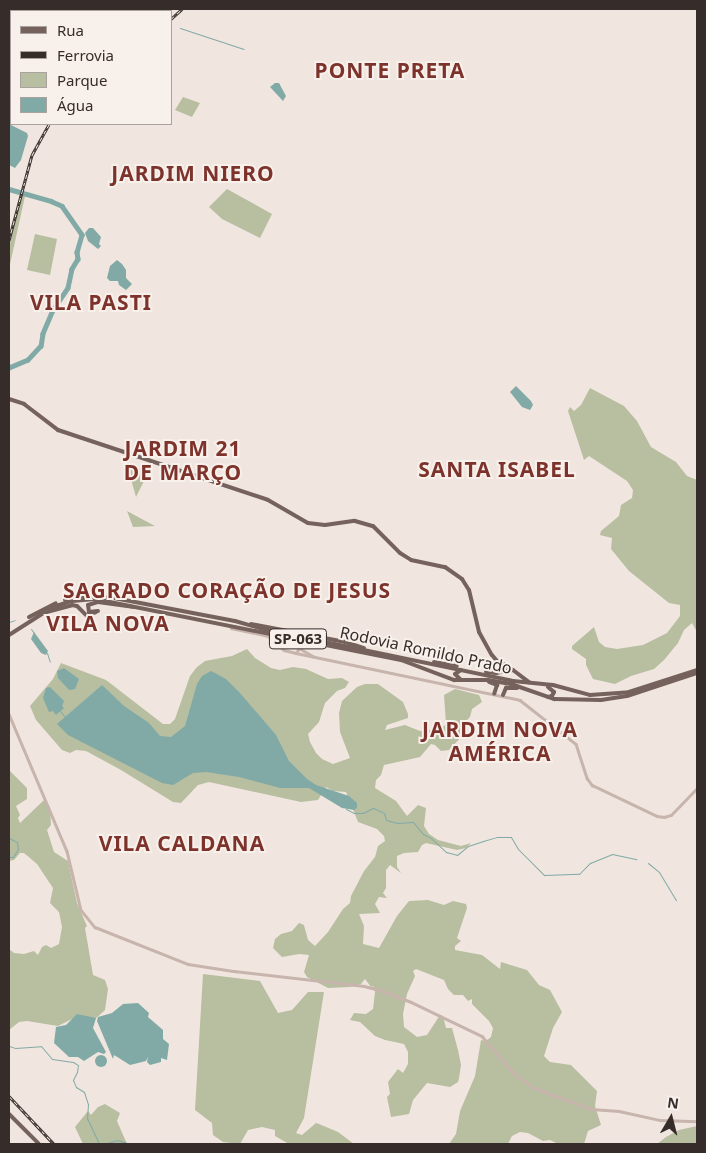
<!DOCTYPE html>
<html>
<head>
<meta charset="utf-8">
<style>
	body { margin:0 }
	#map { position:relative; width:706px; height:1153px; overflow:hidden; background:#f0e6df; font-family:"Noto Sans",sans-serif }
	div>[style] { position:absolute }
	.green>* { inset:0; background:#b8bea0 }
	.water>* { inset:0; background:#81aaa6 }
	.round { border-radius:50% }
	.stream>* { height:1px; margin:-0.5px; padding:0 0.5px; transform-origin:0.5px; border-radius:0.5px; background:#81aaa6 }
	.river>* { height:4.5px; margin:-2.25px; padding:0 2.25px; transform-origin:2.25px; border-radius:2.25px; background:#81aaa6 }
	.minor>* { height:2.5px; margin:-1.25px; padding:0 1.25px; transform-origin:1.25px; border-radius:1.25px; background:#c7b4ac }
	.major>* { height:4px; margin:-2px; padding:0 2px; transform-origin:2px; border-radius:2px; background:#76625d }
	.rail>* { height:3px; margin-top:-1.5px; transform-origin:0; background:repeating-linear-gradient(90deg,#f8f0eb 0 4px,#362c2a 0 8px); box-sizing:border-box; border-block:1px solid #362c2a }
	span { translate:-50% -50%; white-space:nowrap; text-align:center; line-height:1.15; -webkit-text-stroke:4px #f8f0eb; paint-order:stroke }
	.shield-label span { padding:1px 4px; background:#f8f0eb; border:1px solid; border-radius:4px; -webkit-text-stroke-width:0 }
	.shield-label { font-size:15px; color:#362c2a; font-weight:700 }
	.street-label { font-size:16px; color:#362c2a }
	.district-label { font-size:21px; color:#7d332b; font-weight:700; letter-spacing:1px }
	.frame { position:absolute; inset:0; border:10px solid #362c2a; pointer-events:none }
	.legend { position:absolute; left:10px; top:10px; width:162px; height:115px; box-sizing:border-box; background:#f8f0eb; border:1px solid #aaa29e; margin:0; padding:6px 9px; list-style:none; font-size:15px; color:#362c2a }
	.legend li { display:flex; align-items:center; gap:10px; height:25px }
	.legend b { width:25px; border:1px solid #aaa29e }
	.north { position:absolute; left:646px; top:1093px; width:50px; height:50px; -webkit-text-stroke:4px #f8f0eb; paint-order:stroke; rotate:8deg; font-size:14px; font-weight:700; line-height:20px; text-align:center; color:#362c2a }
	.north::after { content:''; display:block; margin:auto; width:18px; height:22px; background:#362c2a; clip-path:polygon(50% 0,100% 100%,50% 72%,0 100%) }
</style>
</head>
<body>
<div id="map">
	<div class="green">
		<div style="clip-path:polygon(88px 9px,168px 9px,165px 11px,92px 11px)"></div>
		<div style="clip-path:polygon(183px 97px,200px 103px,192px 117px,175px 110px)"></div>
		<div style="clip-path:polygon(227px 189px,272px 214px,260px 238px,222px 219px,209px 207px)"></div>
		<div style="clip-path:polygon(20px 195px,25px 196px,9px 269px,9px 243px)"></div>
		<div style="clip-path:polygon(35px 234px,57px 239px,50px 275px,27px 270px)"></div>
		<div style="clip-path:polygon(590px 388px,624px 406px,637px 421px,651px 447px,676px 462px,687px 476px,697px 480px,697px 632px,692px 623px,684px 630px,678px 643px,664px 660px,654px 669px,631px 676px,615px 684px,593px 679px,586px 665px,586px 659px,572px 649px,572px 646px,594px 627px,599px 642px,605px 647px,617px 649px,643px 645px,667px 633px,680px 616px,680px 605px,669px 603px,629px 571px,611px 549px,612px 538px,600px 535px,601px 531px,619px 516px,621px 505px,632px 498px,633px 490px,627px 481px,589px 456px,584px 460px,568px 411px,570px 407px,574px 411px,581px 405px)"></div>
		<div style="clip-path:polygon(127px 465px,149px 471px,136px 497px)"></div>
		<div style="clip-path:polygon(127px 511px,155px 526px,156px 526px,133px 527px)"></div>
		<div style="clip-path:polygon(247px 649px,255px 658px,271px 668px,280px 670px,293px 667px,306px 669px,328px 679px,342px 678px,349px 682px,345px 688px,337px 691px,325px 703px,319px 722px,308px 734px,310px 742px,316px 753px,322px 759px,333px 764px,350px 758px,340px 732px,339px 713px,342px 701px,357px 687px,365px 684px,378px 684px,403px 702px,408px 714px,408px 718px,387px 725px,385px 730px,405px 725px,420px 731px,441px 729px,446px 724px,444px 695px,455px 689px,479px 695px,482px 702px,472px 709px,470px 717px,464px 723px,463px 735px,449px 750px,441px 751px,435px 745px,431px 744px,420px 757px,384px 765px,381px 775px,376px 780px,375px 788px,396px 801px,407px 816px,418px 805px,426px 808px,424px 826px,429px 834px,438px 840px,461px 846px,471px 843px,466px 848px,457px 850px,426px 843px,422px 845px,418px 852px,404px 853px,397px 856px,397px 867px,401px 873px,390px 865px,386px 870px,386px 888px,383px 893px,387px 898px,379px 897px,375px 904px,380px 913px,359px 914px,364px 926px,363px 944px,379px 948px,397px 916px,409px 901px,428px 900px,444px 905px,453px 901px,466px 904px,467px 908px,457px 938px,461px 941px,455px 946px,455px 950px,482px 955px,500px 969px,501px 962px,527px 970px,539px 985px,550px 990px,562px 1012px,553px 1028px,544px 1056px,550px 1062px,571px 1065px,597px 1091px,595px 1106px,601px 1125px,588px 1131px,584px 1144px,558px 1144px,550px 1140px,543px 1141px,528px 1133px,520px 1132px,512px 1136px,508px 1144px,449px 1144px,456px 1134px,460px 1111px,475px 1076px,481px 1040px,486px 1041px,491px 1037px,493px 1028px,489px 1021px,472px 1004px,472px 999px,468px 1001px,463px 995px,454px 995px,448px 989px,444px 980px,416px 969px,413px 971px,415px 976px,407px 994px,403px 1014px,404px 1027px,417px 1037px,427px 1035px,440px 1015px,443px 1016px,446px 1028px,452px 1028px,458px 1050px,461px 1065px,459px 1078px,458px 1082px,450px 1087px,427px 1083px,413px 1100px,409px 1114px,391px 1117px,387px 1097px,390px 1094px,388px 1082px,398px 1069px,403px 1073px,408px 1064px,408px 1052px,404px 1044px,385px 1040px,375px 1036px,360px 1022px,350px 1020px,354px 1013px,366px 1014px,373px 1009px,375px 992px,373px 986px,371px 987px,365px 979px,361px 984px,350px 987px,328px 988px,307px 977px,304px 972px,309px 955px,299px 954px,282px 957px,273px 948px,275px 939px,281px 934px,292px 931px,299px 923px,304px 925px,308px 940px,315px 946px,328px 932px,343px 909px,350px 903px,351px 896px,364px 871px,375px 857px,378px 846px,385px 841px,384px 836px,377px 829px,358px 822px,346px 792px,333px 791px,326px 787px,318px 800px,301px 802px,209px 782px,198px 785px,181px 803px,173px 802px,121px 770px,86px 751px,76px 750px,70px 753px,62px 750px,36px 720px,30px 706px,53px 679px,61px 663px,106px 680px,163px 724px,170px 724px,175px 719px,190px 676px,197px 667px,205px 661px,232px 656px)"></div>
		<div style="clip-path:polygon(9px 770px,27px 788px,27px 799px,16px 806px,20px 815px,18px 818px,20px 823px,44px 800px,50px 807px,51px 825px,47px 830px,54px 852px,68px 861px,77px 903px,87px 926px,85px 928px,93px 975px,105px 980px,108px 989px,105px 1010px,93px 1021px,72px 1019px,58px 1026px,27px 1021px,19px 1022px,9px 1030px,9px 949px,14px 953px,24px 954px,34px 951px,38px 955px,42px 947px,46px 945px,51px 948px,59px 944px,62px 927px,59px 912px,50px 903px,53px 888px,37px 864px,24px 853px,20px 853px,14px 860px,9px 861px)"></div>
		<div style="clip-path:polygon(203px 974px,260px 981px,278px 1013px,292px 1010px,308px 992px,324px 992px,304px 1118px,296px 1133px,302px 1135px,316px 1123px,319px 1124px,338px 1132px,354px 1144px,289px 1144px,275px 1136px,275px 1130px,262px 1127px,248px 1130px,240px 1144px,223px 1142px,213px 1135px,212px 1123px,195px 1110px)"></div>
		<div style="clip-path:polygon(105px 1104px,120px 1113px,117px 1121px,127px 1144px,83px 1144px,75px 1127px,88px 1111px,91px 1115px,98px 1107px)"></div>
		<div style="clip-path:polygon(697px 1126px,697px 1144px,657px 1144px,666px 1137px,679px 1130px)"></div>
	</div>
	<div class="water">
		<div style="clip-path:polygon(275px 83px,279px 83px,286px 96px,283px 101px,270px 87px)"></div>
		<div style="clip-path:polygon(9px 124px,27px 133px,28px 136px,21px 160px,15px 168px,9px 165px)"></div>
		<div style="clip-path:polygon(89px 228px,93px 228px,101px 237px,99px 244px,101px 246px,98px 249px,88px 241px,85px 233px)"></div>
		<div style="clip-path:polygon(117px 260px,122px 264px,126px 270px,126px 278px,132px 284px,126px 290px,119px 285px,118px 281px,110px 281px,107px 278px,110px 266px)"></div>
		<div style="clip-path:polygon(516px 386px,531px 401px,533px 405px,530px 410px,522px 407px,510px 392px)"></div>
		<div style="clip-path:polygon(34px 632px,48px 651px,46px 655px,41px 653px,31px 639px)"></div>
		<div style="clip-path:polygon(64px 668px,79px 679px,75px 689px,69px 690px,58px 678px,57px 671px)"></div>
		<div style="clip-path:polygon(211px 671px,226px 679px,240px 693px,276px 735px,289px 761px,307px 779px,316px 785px,349px 796px,357px 803px,357px 808px,354px 810px,342px 808px,309px 788px,280px 788px,239px 777px,206px 772px,193px 773px,173px 785px,162px 783px,68px 735px,57px 724px,102px 685px,124px 706px,149px 723px,160px 736px,171px 737px,185px 726px,197px 684px,202px 676px)"></div>
		<div style="clip-path:polygon(50px 687px,64px 701px,62px 706px,64px 708px,56px 715px,53px 711px,49px 712px,43px 698px,46px 688px)"></div>
		<div style="clip-path:polygon(138px 1003px,149px 1013px,148px 1017px,163px 1030px,163px 1039px,169px 1044px,167px 1060px,161px 1058px,161px 1062px,150px 1065px,147px 1062px,148px 1057px,146px 1061px,130px 1065px,114px 1055px,113px 1059px,97px 1021px,98px 1017px,112px 1013px,123px 1004px)"></div>
		<div style="clip-path:polygon(77px 1014px,96px 1018px,93px 1028px,106px 1052px,104px 1054px,98px 1052px,84px 1061px,78px 1057px,69px 1057px,54px 1043px,56px 1027px,66px 1025px)"></div>
		<div class="round" style="left:95px;top:1055px;width:12px;height:12px"></div>
	</div>
	<div class="stream">
		<div style="left:180px;top:28px;width:67px;rotate:18.2deg"></div>
		<div style="left:9px;top:622px;width:6px;rotate:-18deg"></div>
		<div style="left:31px;top:629px;width:5px;rotate:53deg"></div>
		<div style="left:47px;top:653px;width:9px;rotate:72deg"></div>
		<div style="left:60px;top:711px;width:8px;rotate:50deg"></div>
		<div style="left:346px;top:809px;width:9px;rotate:27deg"></div>
		<div style="left:354px;top:813px;width:9px"></div>
		<div style="left:363px;top:813px;width:11px;rotate:-27deg"></div>
		<div style="left:373px;top:808px;width:12px;rotate:24deg"></div>
		<div style="left:384px;top:813px;width:7px;rotate:74deg"></div>
		<div style="left:386px;top:820px;width:11px;rotate:15deg"></div>
		<div style="left:397px;top:823px;width:16px;rotate:-4deg"></div>
		<div style="left:413px;top:822px;width:16px;rotate:50deg"></div>
		<div style="left:423px;top:834px;width:9px;rotate:27deg"></div>
		<div style="left:431px;top:838px;width:21px;rotate:43deg"></div>
		<div style="left:446px;top:852px;width:11px;rotate:15deg"></div>
		<div style="left:457px;top:855px;width:14px;rotate:-39deg"></div>
		<div style="left:468px;top:846px;width:16px;rotate:-18deg"></div>
		<div style="left:483px;top:841px;width:15px;rotate:-16deg"></div>
		<div style="left:497px;top:837px;width:14px"></div>
		<div style="left:511px;top:837px;width:14px;rotate:60deg"></div>
		<div style="left:518px;top:849px;width:37px;rotate:45deg"></div>
		<div style="left:544px;top:875px;width:35px;rotate:-2deg"></div>
		<div style="left:579px;top:874px;width:16px;rotate:-45deg"></div>
		<div style="left:590px;top:863px;width:24px;rotate:-22deg"></div>
		<div style="left:612px;top:854px;width:25px;rotate:12deg"></div>
		<div style="left:9px;top:838px;width:9px;rotate:27deg"></div>
		<div style="left:17px;top:842px;width:7px;rotate:82deg"></div>
		<div style="left:18px;top:849px;width:9px;rotate:122deg"></div>
		<div style="left:13px;top:857px;width:4px;rotate:180deg"></div>
		<div style="left:648px;top:863px;width:14px;rotate:39deg"></div>
		<div style="left:659px;top:872px;width:33px;rotate:59deg"></div>
		<div style="left:9px;top:1046px;width:6px;rotate:18deg"></div>
		<div style="left:15px;top:1048px;width:26px;rotate:-4deg"></div>
		<div style="left:41px;top:1046px;width:17px;rotate:50deg"></div>
		<div style="left:52px;top:1059px;width:21px;rotate:8deg"></div>
		<div style="left:73px;top:1062px;width:6px;rotate:31deg"></div>
		<div style="left:78px;top:1065px;width:7px;rotate:98deg"></div>
		<div style="left:77px;top:1072px;width:9px;rotate:117deg"></div>
		<div style="left:73px;top:1080px;width:8px;rotate:67deg"></div>
		<div style="left:76px;top:1087px;width:9px;rotate:32deg"></div>
		<div style="left:84px;top:1092px;width:13px;rotate:72deg"></div>
		<div style="left:88px;top:1104px;width:14px;rotate:94deg"></div>
		<div style="left:87px;top:1118px;width:29px;rotate:65deg"></div>
		<div style="left:104px;top:1144px;width:14px;rotate:-17deg"></div>
		<div style="left:117px;top:1140px;width:14px;rotate:17deg"></div>
	</div>
	<div class="river">
		<div style="left:9px;top:189px;width:44px;rotate:15.9deg"></div>
		<div style="left:51px;top:201px;width:12px;rotate:24deg"></div>
		<div style="left:62px;top:206px;width:35px;rotate:55deg"></div>
		<div style="left:82px;top:235px;width:18px;rotate:106deg"></div>
		<div style="left:77px;top:252px;width:7px;rotate:82deg"></div>
		<div style="left:78px;top:259px;width:12px;rotate:121deg"></div>
		<div style="left:72px;top:269px;width:19px;rotate:102deg"></div>
		<div style="left:68px;top:288px;width:27px;rotate:124deg"></div>
		<div style="left:53px;top:310px;width:26px;rotate:113deg"></div>
		<div style="left:43px;top:334px;width:12px;rotate:99deg"></div>
		<div style="left:41px;top:346px;width:19px;rotate:133deg"></div>
		<div style="left:28px;top:360px;width:21px;rotate:157deg"></div>
	</div>
	<div class="minor">
		<div style="left:231px;top:628px;width:38px;rotate:12deg"></div>
		<div style="left:268px;top:636px;width:21px;rotate:41deg"></div>
		<div style="left:284px;top:650px;width:12px;rotate:14deg"></div>
		<div style="left:296px;top:653px;width:229px;rotate:11.8deg"></div>
		<div style="left:520px;top:700px;width:71px;rotate:38.2deg"></div>
		<div style="left:576px;top:744px;width:36px;rotate:72deg"></div>
		<div style="left:587px;top:778px;width:9px;rotate:54deg"></div>
		<div style="left:592px;top:785px;width:72px;rotate:25.5deg"></div>
		<div style="left:657px;top:816px;width:7px;rotate:8deg"></div>
		<div style="left:664px;top:817px;width:7px;rotate:-16deg"></div>
		<div style="left:671px;top:815px;width:37px;rotate:-46deg"></div>
		<div style="left:296px;top:653px;width:6px;rotate:-59deg"></div>
		<div style="left:299px;top:648px;width:16px;rotate:30deg"></div>
		<div style="left:9px;top:714px;width:149px;rotate:67.1deg"></div>
		<div style="left:67px;top:851px;width:61px;rotate:76.7deg"></div>
		<div style="left:81px;top:910px;width:22px;rotate:51deg"></div>
		<div style="left:95px;top:927px;width:100px;rotate:21.7deg"></div>
		<div style="left:188px;top:964px;width:47px;rotate:8.7deg"></div>
		<div style="left:234px;top:971px;width:131px;rotate:6.6deg"></div>
		<div style="left:364px;top:986px;width:16px;rotate:14deg"></div>
		<div style="left:380px;top:990px;width:33px;rotate:21deg"></div>
		<div style="left:411px;top:1002px;width:79px;rotate:25.6deg"></div>
		<div style="left:482px;top:1036px;width:48px;rotate:49.3deg"></div>
		<div style="left:513px;top:1072px;width:26px;rotate:37deg"></div>
		<div style="left:534px;top:1088px;width:61px;rotate:20.2deg"></div>
		<div style="left:591px;top:1109px;width:28px;rotate:4deg"></div>
		<div style="left:619px;top:1111px;width:42px;rotate:12.4deg"></div>
		<div style="left:660px;top:1120px;width:37px;rotate:2deg"></div>
	</div>
	<div class="major">
		<div style="left:9px;top:399px;width:16px;rotate:18deg"></div>
		<div style="left:24px;top:404px;width:43px;rotate:37.4deg"></div>
		<div style="left:58px;top:430px;width:221px;rotate:18.4deg"></div>
		<div style="left:268px;top:500px;width:46px;rotate:29.9deg"></div>
		<div style="left:308px;top:523px;width:17px;rotate:7deg"></div>
		<div style="left:325px;top:525px;width:30px;rotate:-8deg"></div>
		<div style="left:355px;top:521px;width:19px;rotate:16deg"></div>
		<div style="left:373px;top:526px;width:38px;rotate:45deg"></div>
		<div style="left:400px;top:553px;width:13px;rotate:32deg"></div>
		<div style="left:411px;top:560px;width:35px;rotate:12deg"></div>
		<div style="left:445px;top:567px;width:21px;rotate:35deg"></div>
		<div style="left:462px;top:579px;width:13px;rotate:58deg"></div>
		<div style="left:469px;top:590px;width:43px;rotate:76.6deg"></div>
		<div style="left:479px;top:632px;width:26px;rotate:61deg"></div>
		<div style="left:492px;top:655px;width:16px;rotate:50deg"></div>
		<div style="left:502px;top:667px;width:5px;rotate:90deg"></div>
		<div style="left:65px;top:600px;width:22px;rotate:-10deg"></div>
		<div style="left:87px;top:596px;width:27px;rotate:4deg"></div>
		<div style="left:114px;top:598px;width:123px;rotate:10.8deg"></div>
		<div style="left:235px;top:621px;width:33px;rotate:16deg"></div>
		<div style="left:267px;top:630px;width:251px;rotate:11.7deg"></div>
		<div style="left:513px;top:681px;width:40px;rotate:5.7deg"></div>
		<div style="left:553px;top:685px;width:38px;rotate:15deg"></div>
		<div style="left:590px;top:695px;width:39px;rotate:-4deg"></div>
		<div style="left:629px;top:692px;width:71px;rotate:-17.9deg"></div>
		<div style="left:98px;top:611px;width:9px;rotate:174deg"></div>
		<div style="left:89px;top:612px;width:7px;rotate:-98deg"></div>
		<div style="left:88px;top:605px;width:10px;rotate:-17deg"></div>
		<div style="left:98px;top:602px;width:35px;rotate:8deg"></div>
		<div style="left:43px;top:613px;width:30px;rotate:-15deg"></div>
		<div style="left:72px;top:605px;width:5px;rotate:11deg"></div>
		<div style="left:77px;top:606px;width:14px;rotate:45deg"></div>
		<div style="left:87px;top:616px;width:10px;rotate:-24deg"></div>
		<div style="left:29px;top:617px;width:30px;rotate:-27deg"></div>
		<div style="left:251px;top:624px;width:96px;rotate:10.8deg"></div>
		<div style="left:345px;top:642px;width:20px;rotate:18deg"></div>
		<div style="left:9px;top:635px;width:52px;rotate:-32.5deg"></div>
		<div style="left:53px;top:607px;width:20px;rotate:-18deg"></div>
		<div style="left:72px;top:601px;width:23px;rotate:-5deg"></div>
		<div style="left:95px;top:599px;width:312px;rotate:11.3deg"></div>
		<div style="left:401px;top:660px;width:57px;rotate:20.7deg"></div>
		<div style="left:454px;top:680px;width:34px"></div>
		<div style="left:488px;top:680px;width:23px;rotate:10deg"></div>
		<div style="left:511px;top:684px;width:46px;rotate:19.2deg"></div>
		<div style="left:554px;top:699px;width:47px;rotate:1.2deg"></div>
		<div style="left:601px;top:700px;width:26px;rotate:-9deg"></div>
		<div style="left:627px;top:696px;width:74px;rotate:-18.2deg"></div>
		<div style="left:434px;top:662px;width:23px;rotate:10deg"></div>
		<div style="left:500px;top:662px;width:15px;rotate:32deg"></div>
		<div style="left:486px;top:672px;width:10px;rotate:6deg"></div>
		<div style="left:496px;top:673px;width:17px;rotate:-10deg"></div>
		<div style="left:513px;top:670px;width:20px;rotate:37deg"></div>
		<div style="left:460px;top:679px;width:7px;rotate:-135deg"></div>
		<div style="left:455px;top:674px;width:7px;rotate:-34deg"></div>
		<div style="left:489px;top:682px;width:9px;rotate:21deg"></div>
		<div style="left:497px;top:685px;width:9px;rotate:108deg"></div>
		<div style="left:548px;top:687px;width:8px;rotate:40deg"></div>
		<div style="left:554px;top:692px;width:4px;rotate:117deg"></div>
		<div style="left:552px;top:696px;width:4px;rotate:166deg"></div>
		<div style="left:503px;top:695px;width:8px;rotate:-67deg"></div>
		<div style="left:506px;top:688px;width:11px"></div>
		<div style="left:9px;top:1114px;width:42px;rotate:45deg"></div>
	</div>
	<div class="rail">
		<div style="left:171px;top:19px;width:15px;rotate:-42deg"></div>
		<div style="left:9px;top:240px;width:88px;rotate:-74.9deg"></div>
		<div style="left:32px;top:155px;width:35px;rotate:-61deg"></div>
		<div style="left:9px;top:1096px;width:66px;rotate:46.8deg"></div>
	</div>
	<div class="shield-label">
		<span style="left:298px;top:639px">SP-063</span>
	</div>
	<div class="street-label">
		<span style="left:426px;top:650px;rotate:12deg">Rodovia Romildo Prado</span>
	</div>
	<div class="district-label">
		<span style="left:390px;top:70px">PONTE PRETA</span>
		<span style="left:193px;top:173px">JARDIM NIERO</span>
		<span style="left:91px;top:302px">VILA PASTI</span>
		<span style="left:183px;top:460px">JARDIM 21<br>DE MARÇO</span>
		<span style="left:497px;top:469px">SANTA ISABEL</span>
		<span style="left:227px;top:590px">SAGRADO CORAÇÃO DE JESUS</span>
		<span style="left:108px;top:623px">VILA NOVA</span>
		<span style="left:500px;top:741px">JARDIM NOVA<br>AMÉRICA</span>
		<span style="left:182px;top:843px">VILA CALDANA</span>
	</div>
	<div class="frame"></div>
	<ul class="legend">
	<li><b style="height:6px;background:#76625d"></b>Rua</li>
	<li><b style="height:6px;background:#362c2a"></b>Ferrovia</li>
	<li><b style="height:14px;background:#b8bea0"></b>Parque</li>
	<li><b style="height:14px;background:#81aaa6"></b>Água</li>
	</ul>
	<div class="north">N</div>
</div>
</body>
</html>
